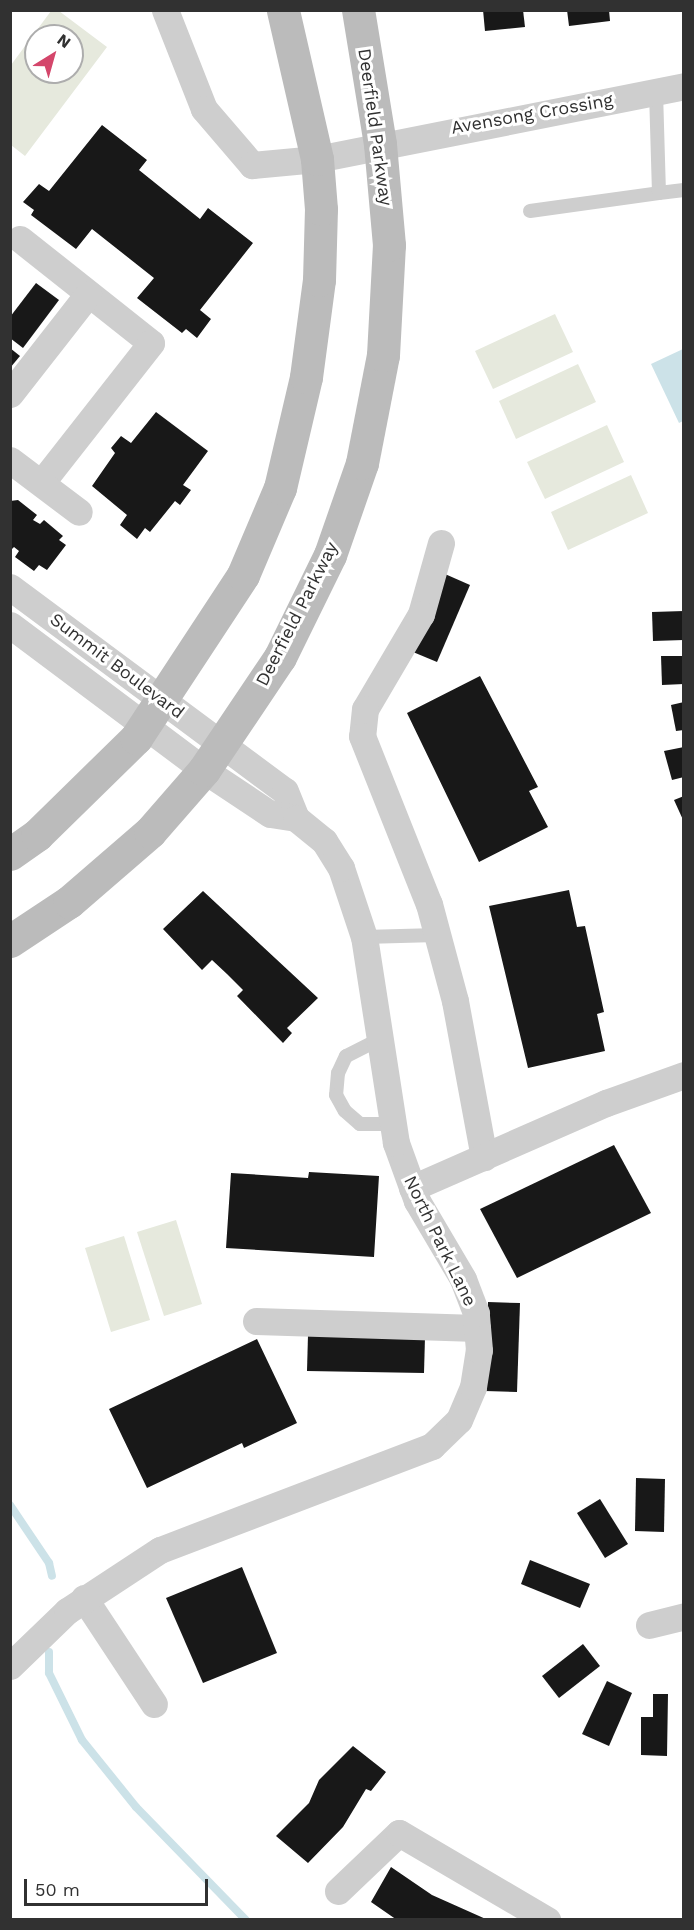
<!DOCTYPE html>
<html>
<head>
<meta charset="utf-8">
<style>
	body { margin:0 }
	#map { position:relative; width:694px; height:1930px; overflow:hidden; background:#fff; font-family:"Work Sans",sans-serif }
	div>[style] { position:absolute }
	.green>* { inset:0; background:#e6e9dd }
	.water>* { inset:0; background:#cce2e8 }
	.stream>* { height:8px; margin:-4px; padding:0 4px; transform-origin:4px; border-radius:4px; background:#cce2e8 }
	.building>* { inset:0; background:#181818 }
	.service>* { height:14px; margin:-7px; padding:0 7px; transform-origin:7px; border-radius:7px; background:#cecece }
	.minor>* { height:27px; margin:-13.5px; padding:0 13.5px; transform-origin:13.5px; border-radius:13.5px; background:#cecece }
	.secondary>* { height:33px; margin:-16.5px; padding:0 16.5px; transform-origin:16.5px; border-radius:16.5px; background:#bbb }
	span { translate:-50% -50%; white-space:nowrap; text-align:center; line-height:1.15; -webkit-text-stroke:6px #fff; paint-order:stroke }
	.street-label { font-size:18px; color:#313131 }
	.frame { position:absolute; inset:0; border:12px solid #313131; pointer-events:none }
	.north { position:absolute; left:24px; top:24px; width:60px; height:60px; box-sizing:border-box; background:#fff; border:2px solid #adadad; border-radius:50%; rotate:37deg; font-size:16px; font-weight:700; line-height:24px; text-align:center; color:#313131 }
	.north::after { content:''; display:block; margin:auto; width:21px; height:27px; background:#d4466b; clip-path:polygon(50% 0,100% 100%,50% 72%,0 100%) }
	.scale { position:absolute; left:24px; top:1879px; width:184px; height:27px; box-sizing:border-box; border:3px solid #313131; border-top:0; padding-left:8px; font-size:18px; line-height:21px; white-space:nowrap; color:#313131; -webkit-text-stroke:4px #fff; paint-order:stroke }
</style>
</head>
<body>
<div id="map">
	<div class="green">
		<div style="clip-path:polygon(evenodd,51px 11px,59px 11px,107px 47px,25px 156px,11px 145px,11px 65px,51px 11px,36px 36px,72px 36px,72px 72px,36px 72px,36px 36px)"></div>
		<div style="clip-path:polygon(555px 314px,573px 352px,493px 389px,475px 351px)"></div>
		<div style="clip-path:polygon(578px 364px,596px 402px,516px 439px,499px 401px)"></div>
		<div style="clip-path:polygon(607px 425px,624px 462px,545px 499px,527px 462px)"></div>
		<div style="clip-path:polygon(631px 475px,648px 513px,568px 550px,551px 512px)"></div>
		<div style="clip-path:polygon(176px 1220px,202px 1304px,164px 1316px,137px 1232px)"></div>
		<div style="clip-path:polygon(124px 1236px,150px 1320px,111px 1332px,85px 1248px)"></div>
	</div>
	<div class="water">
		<div style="clip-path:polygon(683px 349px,683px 421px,679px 423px,651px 364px)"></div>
	</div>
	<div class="stream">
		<div style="left:10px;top:1505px;width:70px;rotate:56.1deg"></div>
		<div style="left:49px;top:1563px;width:13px;rotate:77deg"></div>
		<div style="left:49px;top:1652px;width:21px;rotate:90deg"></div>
		<div style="left:49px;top:1673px;width:75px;rotate:63.8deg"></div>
		<div style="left:82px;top:1740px;width:86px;rotate:51.1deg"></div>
		<div style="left:136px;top:1807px;width:158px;rotate:45.8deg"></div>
	</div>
	<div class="building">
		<div style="clip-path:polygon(483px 10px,523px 10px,525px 27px,485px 31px)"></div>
		<div style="clip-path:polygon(567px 10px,609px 10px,610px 21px,569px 26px)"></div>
		<div style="clip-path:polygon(102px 125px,147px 160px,139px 170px,200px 219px,208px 208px,253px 243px,200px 310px,211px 319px,197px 338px,186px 329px,182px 333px,137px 298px,154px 278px,92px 229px,76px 249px,31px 215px,34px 210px,23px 202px,39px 184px,49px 191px)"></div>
		<div style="clip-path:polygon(36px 283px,59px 300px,23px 348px,10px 338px,10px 317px)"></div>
		<div style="clip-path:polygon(10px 348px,20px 356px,10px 368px)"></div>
		<div style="clip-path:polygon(156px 412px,208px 451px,183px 485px,191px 490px,180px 505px,175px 501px,150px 532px,145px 528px,137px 539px,120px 525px,127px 515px,92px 486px,115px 453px,111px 448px,121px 436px,131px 443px)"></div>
		<div style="clip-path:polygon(18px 500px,37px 515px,33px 520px,40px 524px,44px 520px,63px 536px,59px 540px,66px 545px,47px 570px,39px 565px,34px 571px,15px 557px,19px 551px,14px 547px,10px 551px,10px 501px)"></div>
		<div style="clip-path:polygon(445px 574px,470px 585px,437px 662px,413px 652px)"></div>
		<div style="clip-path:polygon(684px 611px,684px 640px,653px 641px,652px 612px)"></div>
		<div style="clip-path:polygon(661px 656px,684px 656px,684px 684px,662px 685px)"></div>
		<div style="clip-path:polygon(480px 676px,538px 787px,529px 791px,548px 827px,479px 862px,407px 713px)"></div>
		<div style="clip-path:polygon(684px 702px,684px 730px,676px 731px,671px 705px)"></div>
		<div style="clip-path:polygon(684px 747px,684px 777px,672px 780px,664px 751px)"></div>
		<div style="clip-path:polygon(684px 796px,684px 822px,674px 800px)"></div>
		<div style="clip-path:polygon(569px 890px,577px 927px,585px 926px,604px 1012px,597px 1014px,605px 1051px,528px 1068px,489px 906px)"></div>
		<div style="clip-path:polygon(203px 891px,318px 998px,287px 1028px,292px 1033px,283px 1043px,237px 996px,243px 990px,227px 974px,212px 960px,202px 970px,163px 929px)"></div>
		<div style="clip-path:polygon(614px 1145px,651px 1213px,517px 1278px,480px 1209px)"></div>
		<div style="clip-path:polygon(309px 1172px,379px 1176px,374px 1257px,226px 1248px,231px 1173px,308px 1178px)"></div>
		<div style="clip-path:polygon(488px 1302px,520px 1303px,517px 1392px,485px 1391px)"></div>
		<div style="clip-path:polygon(308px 1335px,425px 1337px,424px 1373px,307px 1371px)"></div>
		<div style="clip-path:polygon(257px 1339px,297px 1423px,244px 1448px,242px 1443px,147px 1488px,109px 1409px)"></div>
		<div style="clip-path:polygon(636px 1478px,665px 1479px,664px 1532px,635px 1531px)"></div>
		<div style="clip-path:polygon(600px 1499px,628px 1544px,605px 1558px,577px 1513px)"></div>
		<div style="clip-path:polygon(530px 1560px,590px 1584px,580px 1608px,521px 1584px)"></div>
		<div style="clip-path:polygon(242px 1567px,277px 1653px,203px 1683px,166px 1598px)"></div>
		<div style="clip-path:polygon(583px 1644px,600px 1666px,559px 1698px,542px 1676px)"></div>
		<div style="clip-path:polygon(607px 1681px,632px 1693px,609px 1746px,582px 1734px)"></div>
		<div style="clip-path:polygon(653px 1694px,668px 1694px,667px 1756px,641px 1755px,641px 1717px,653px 1717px)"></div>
		<div style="clip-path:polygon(353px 1746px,386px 1772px,371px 1791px,366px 1789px,343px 1827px,308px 1863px,276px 1836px,309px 1803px,319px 1780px)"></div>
		<div style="clip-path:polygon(391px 1867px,432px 1895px,488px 1920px,397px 1920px,371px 1902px)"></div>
	</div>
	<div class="service">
		<div style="left:659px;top:193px;width:25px;rotate:-7deg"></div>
		<div style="left:530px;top:211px;width:130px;rotate:-7.9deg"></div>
		<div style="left:659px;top:193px;width:102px;rotate:-91.7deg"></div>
		<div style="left:364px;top:937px;width:73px;rotate:-1.6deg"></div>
		<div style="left:378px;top:1040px;width:36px;rotate:153deg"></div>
		<div style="left:346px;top:1056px;width:19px;rotate:115deg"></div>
		<div style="left:338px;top:1073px;width:22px;rotate:95deg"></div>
		<div style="left:336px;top:1095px;width:18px;rotate:61deg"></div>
		<div style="left:345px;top:1111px;width:20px;rotate:41deg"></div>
		<div style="left:360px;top:1124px;width:32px"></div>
	</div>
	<div class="minor">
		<div style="left:165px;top:10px;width:106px;rotate:68.5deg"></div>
		<div style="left:204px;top:109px;width:74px;rotate:49.4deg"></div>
		<div style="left:252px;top:165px;width:65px;rotate:-5.3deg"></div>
		<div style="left:317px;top:159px;width:374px;rotate:-11.2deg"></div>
		<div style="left:20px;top:239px;width:167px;rotate:38.4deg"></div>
		<div style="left:151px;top:343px;width:177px;rotate:128.1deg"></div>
		<div style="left:10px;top:394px;width:127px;rotate:-52deg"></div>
		<div style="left:10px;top:460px;width:86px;rotate:37deg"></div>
		<div style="left:441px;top:543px;width:74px;rotate:105.7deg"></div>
		<div style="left:421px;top:614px;width:110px;rotate:120.5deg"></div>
		<div style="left:365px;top:709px;width:27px;rotate:96deg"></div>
		<div style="left:362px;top:736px;width:181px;rotate:68.3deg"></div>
		<div style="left:429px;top:904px;width:100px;rotate:75deg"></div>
		<div style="left:455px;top:1001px;width:159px;rotate:79.5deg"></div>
		<div style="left:10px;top:587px;width:342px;rotate:36.6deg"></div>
		<div style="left:285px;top:791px;width:29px;rotate:68deg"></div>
		<div style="left:296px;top:818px;width:26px;rotate:-171deg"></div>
		<div style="left:270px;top:814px;width:79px;rotate:-146.3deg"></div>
		<div style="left:204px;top:770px;width:242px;rotate:-143.2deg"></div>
		<div style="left:412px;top:1188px;width:212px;rotate:-23.7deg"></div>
		<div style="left:606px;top:1103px;width:83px;rotate:-19.7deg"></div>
		<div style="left:256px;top:1321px;width:221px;rotate:1.8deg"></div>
		<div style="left:84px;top:1598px;width:127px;rotate:56.6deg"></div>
		<div style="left:649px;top:1625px;width:36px;rotate:-14deg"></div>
		<div style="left:10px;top:1666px;width:79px;rotate:-44deg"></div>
		<div style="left:67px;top:1611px;width:111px;rotate:-33.3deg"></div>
		<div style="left:160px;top:1550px;width:291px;rotate:-20.9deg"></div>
		<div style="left:432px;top:1446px;width:37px;rotate:-44deg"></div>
		<div style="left:459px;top:1420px;width:36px;rotate:-67deg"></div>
		<div style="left:473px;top:1387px;width:37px;rotate:-81deg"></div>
		<div style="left:479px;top:1350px;width:37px;rotate:-95deg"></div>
		<div style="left:476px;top:1313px;width:36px;rotate:-111deg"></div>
		<div style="left:463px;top:1279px;width:91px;rotate:-120.5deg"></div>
		<div style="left:417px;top:1201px;width:62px;rotate:-109.9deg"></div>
		<div style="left:396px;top:1143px;width:208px;rotate:-98.8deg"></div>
		<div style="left:364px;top:937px;width:73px;rotate:-108.4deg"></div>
		<div style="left:341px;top:868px;width:32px;rotate:-122deg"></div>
		<div style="left:324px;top:841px;width:36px;rotate:-141deg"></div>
		<div style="left:338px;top:1891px;width:84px;rotate:-43.6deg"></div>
		<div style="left:399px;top:1833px;width:172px;rotate:30.4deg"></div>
	</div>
	<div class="secondary">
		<div style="left:10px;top:854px;width:33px;rotate:-35deg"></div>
		<div style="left:37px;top:835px;width:139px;rotate:-44.4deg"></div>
		<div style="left:136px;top:738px;width:195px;rotate:-56.7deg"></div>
		<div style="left:243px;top:575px;width:95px;rotate:-67deg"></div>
		<div style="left:280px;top:488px;width:114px;rotate:-76.8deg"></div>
		<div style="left:306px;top:377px;width:98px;rotate:-82.4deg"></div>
		<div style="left:319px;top:280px;width:71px;rotate:-88.4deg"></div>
		<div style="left:321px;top:209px;width:50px;rotate:-94.6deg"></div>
		<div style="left:317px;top:159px;width:153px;rotate:-102.9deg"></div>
		<div style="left:10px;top:941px;width:71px;rotate:-33.5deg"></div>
		<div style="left:69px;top:902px;width:107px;rotate:-40.8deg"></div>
		<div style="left:150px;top:832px;width:82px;rotate:-48.9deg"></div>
		<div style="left:204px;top:770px;width:136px;rotate:-56.1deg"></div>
		<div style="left:280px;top:657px;width:114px;rotate:-63.9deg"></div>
		<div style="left:330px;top:555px;width:97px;rotate:-70.8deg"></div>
		<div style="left:362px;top:463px;width:110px;rotate:-79deg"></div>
		<div style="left:383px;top:355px;width:110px;rotate:-86.9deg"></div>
		<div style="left:389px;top:245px;width:101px;rotate:-95.1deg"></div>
		<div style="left:380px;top:144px;width:136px;rotate:-99.3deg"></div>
	</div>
	<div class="street-label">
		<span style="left:532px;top:114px;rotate:-10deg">Avensong Crossing</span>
		<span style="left:375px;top:127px;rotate:82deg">Deerfield Parkway</span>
		<span style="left:297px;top:614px;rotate:-63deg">Deerfield Parkway</span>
		<span style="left:117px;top:666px;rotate:37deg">Summit Boulevard</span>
		<span style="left:440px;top:1241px;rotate:64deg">North Park Lane</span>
	</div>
	<div class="frame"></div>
	<div class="north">N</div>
	<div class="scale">50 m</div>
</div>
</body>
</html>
